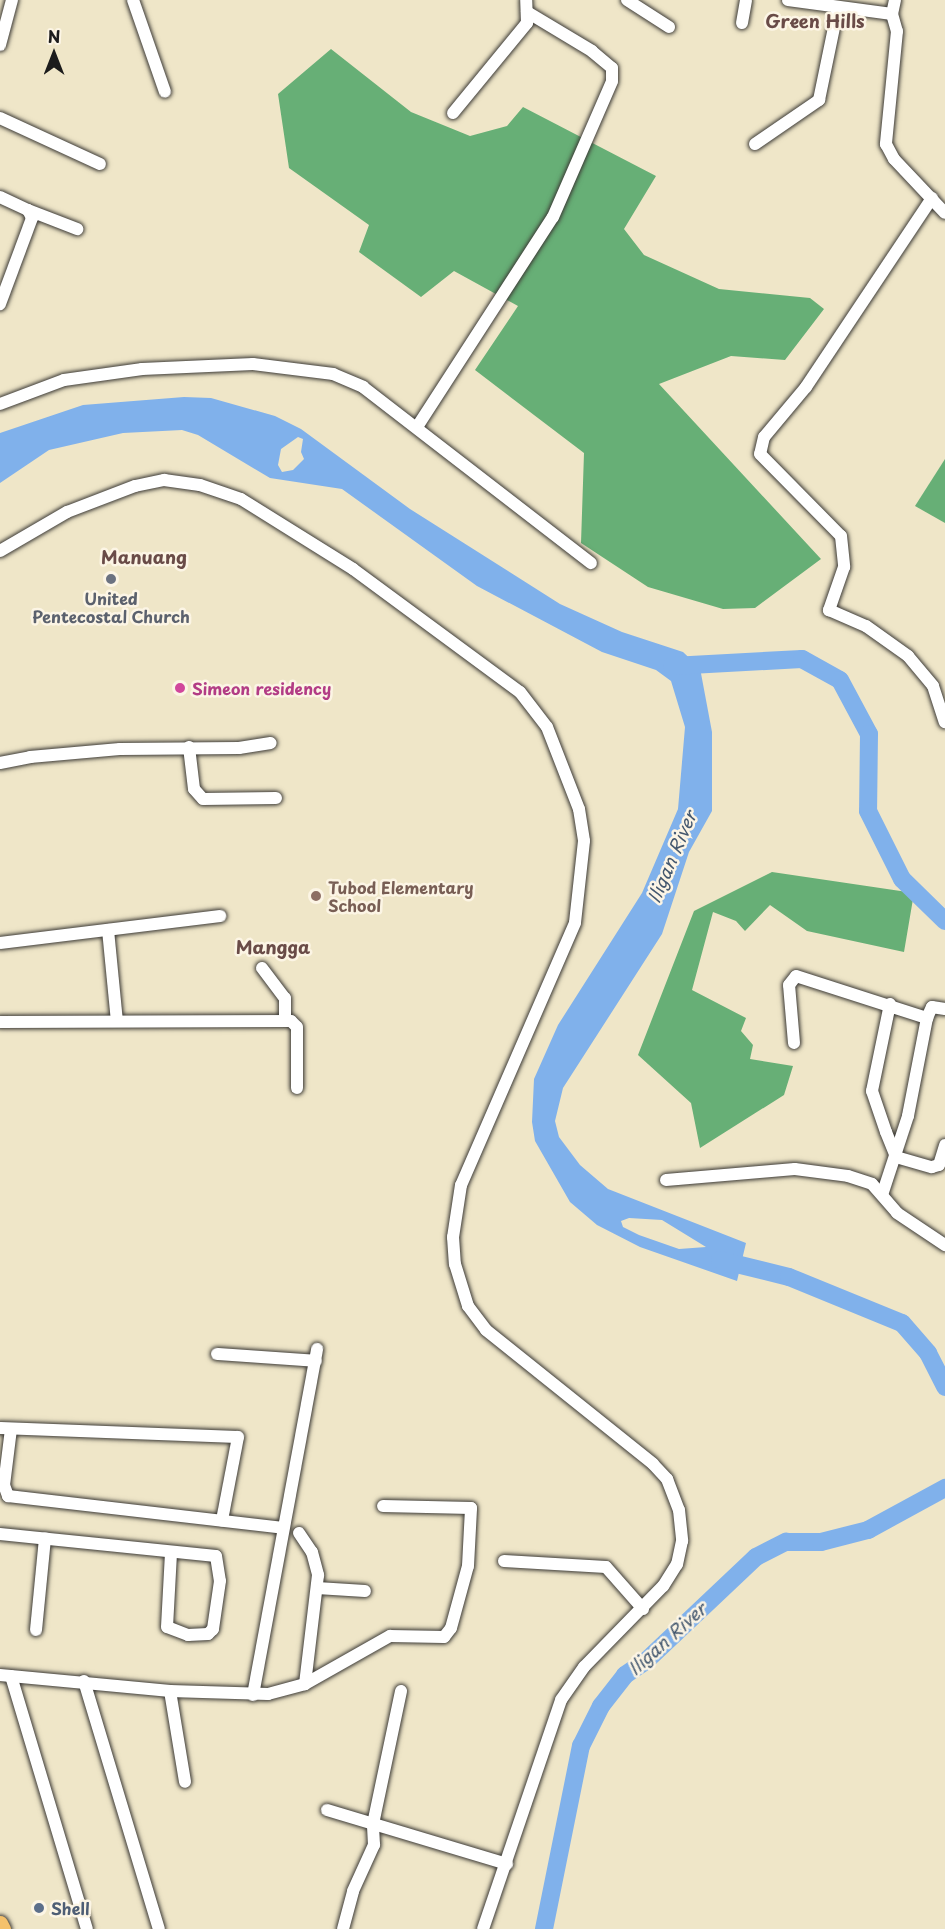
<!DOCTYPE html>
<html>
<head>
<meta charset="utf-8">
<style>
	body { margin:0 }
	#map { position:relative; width:945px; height:1929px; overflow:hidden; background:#efe6c8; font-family:"Playpen Sans",sans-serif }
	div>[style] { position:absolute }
	.forest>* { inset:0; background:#67af76 }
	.water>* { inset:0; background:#80b1eb }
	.river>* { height:18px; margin:-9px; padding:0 9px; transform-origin:9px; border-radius:9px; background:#80b1eb }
	.roads { filter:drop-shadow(0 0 2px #3c3a36) drop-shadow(0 0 2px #3c3a36) }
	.minor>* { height:12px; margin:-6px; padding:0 6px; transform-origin:6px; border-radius:6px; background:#fff }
	.major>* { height:15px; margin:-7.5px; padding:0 7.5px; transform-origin:7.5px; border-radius:7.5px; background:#f5c16b }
	.dots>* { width:16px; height:16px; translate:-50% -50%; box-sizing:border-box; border:3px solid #fcf5e5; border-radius:50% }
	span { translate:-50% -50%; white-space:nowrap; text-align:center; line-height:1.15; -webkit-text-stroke:5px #fcf5e5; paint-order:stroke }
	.worship-label { font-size:16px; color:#5b616d; font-weight:700 }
	.hotel-label { font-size:16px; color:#b23c85; font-weight:700 }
	.left { translate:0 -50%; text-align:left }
	.education-label { font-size:16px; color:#785e54; font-weight:700 }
	.service-label { font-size:16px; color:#4e5e75; font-weight:700 }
	.neighbourhood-label { font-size:18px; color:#694b47; font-weight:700 }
	.water-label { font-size:18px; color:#44586f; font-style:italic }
	.north { position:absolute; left:24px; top:24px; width:60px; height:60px; -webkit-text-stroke:4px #fcf5e5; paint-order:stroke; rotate:0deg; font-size:16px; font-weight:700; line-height:24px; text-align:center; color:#1c1c1c }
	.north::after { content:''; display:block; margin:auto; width:21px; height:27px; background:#1c1c1c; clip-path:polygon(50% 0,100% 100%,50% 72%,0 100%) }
</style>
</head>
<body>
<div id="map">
	<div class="forest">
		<div style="clip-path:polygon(331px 49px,411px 112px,470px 136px,507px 126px,523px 107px,656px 176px,624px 229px,644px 255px,719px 289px,810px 298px,824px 309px,785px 360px,731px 356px,659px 384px,821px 559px,755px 608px,723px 609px,648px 587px,581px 543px,584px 453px,475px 370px,518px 306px,454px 271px,421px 297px,359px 252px,369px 225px,289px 168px,278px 94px)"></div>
		<div style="clip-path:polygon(945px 459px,945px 523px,915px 506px)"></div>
		<div style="clip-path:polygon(772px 872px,914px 893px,904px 952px,807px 931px,770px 905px,745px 931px,736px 921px,713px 912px,692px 990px,746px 1018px,741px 1031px,753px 1045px,750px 1059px,793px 1066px,784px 1095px,700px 1148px,691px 1103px,638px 1055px,694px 911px)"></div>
	</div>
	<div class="water">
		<div style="clip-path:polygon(evenodd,184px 397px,211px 398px,275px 416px,301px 429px,410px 509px,560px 604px,622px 632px,683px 652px,700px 668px,712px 732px,712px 811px,689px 852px,662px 934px,563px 1088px,555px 1121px,559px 1137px,580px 1165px,608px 1189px,746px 1243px,737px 1281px,640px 1247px,597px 1225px,570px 1202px,535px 1141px,532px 1122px,534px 1079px,558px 1025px,642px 893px,678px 809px,685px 727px,671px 681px,656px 670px,602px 652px,477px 586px,342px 489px,270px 478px,198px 435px,182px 430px,123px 433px,49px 450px,0 483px,0 433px,83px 405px,184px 397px,298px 437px,303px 439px,301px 452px,304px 459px,293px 470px,282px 472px,278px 465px,281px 449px,298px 437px,184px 397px,629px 1218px,662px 1220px,706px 1247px,679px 1249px,639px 1235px,623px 1227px,621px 1221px,629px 1218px)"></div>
	</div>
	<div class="river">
		<div style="left:672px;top:666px;width:130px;rotate:-3.1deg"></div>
		<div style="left:802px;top:659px;width:43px;rotate:28.9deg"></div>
		<div style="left:840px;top:680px;width:61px;rotate:61.8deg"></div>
		<div style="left:869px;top:734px;width:77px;rotate:90.7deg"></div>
		<div style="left:868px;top:811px;width:76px;rotate:63.4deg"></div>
		<div style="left:902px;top:879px;width:60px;rotate:44.3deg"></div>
		<div style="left:720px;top:1260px;width:71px;rotate:13.8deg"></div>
		<div style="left:789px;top:1277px;width:122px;rotate:22.2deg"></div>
		<div style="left:902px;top:1323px;width:40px;rotate:49deg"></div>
		<div style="left:928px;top:1353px;width:38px;rotate:63deg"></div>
		<div style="left:544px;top:1929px;width:187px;rotate:-78.6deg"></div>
		<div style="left:581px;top:1746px;width:45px;rotate:-63.4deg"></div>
		<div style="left:601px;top:1706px;width:39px;rotate:-52deg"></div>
		<div style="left:625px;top:1675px;width:25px;rotate:-34deg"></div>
		<div style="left:646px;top:1661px;width:151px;rotate:-43.4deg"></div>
		<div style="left:756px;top:1557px;width:34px;rotate:-27deg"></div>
		<div style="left:786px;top:1542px;width:35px"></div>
		<div style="left:821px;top:1542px;width:49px;rotate:-14.3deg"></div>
		<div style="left:868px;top:1530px;width:88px;rotate:-28.6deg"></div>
	</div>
	<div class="roads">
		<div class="minor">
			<div style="left:133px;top:0;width:97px;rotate:70.8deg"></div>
			<div style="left:627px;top:0;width:50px;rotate:32.7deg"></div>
			<div style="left:788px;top:0;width:105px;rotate:7.7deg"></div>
			<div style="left:895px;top:0;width:14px;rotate:102deg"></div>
			<div style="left:892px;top:14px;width:18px;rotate:74deg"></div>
			<div style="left:897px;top:31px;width:114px;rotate:95.6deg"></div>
			<div style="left:886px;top:144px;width:17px;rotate:62deg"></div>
			<div style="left:894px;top:159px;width:74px;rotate:46.6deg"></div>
			<div style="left:742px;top:23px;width:23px;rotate:-80deg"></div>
			<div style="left:0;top:45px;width:47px;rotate:-75.1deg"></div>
			<div style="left:453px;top:113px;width:117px;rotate:-50.6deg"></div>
			<div style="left:527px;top:23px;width:23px;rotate:-92deg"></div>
			<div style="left:0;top:118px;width:110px;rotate:24.7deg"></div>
			<div style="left:755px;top:144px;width:78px;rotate:-34.5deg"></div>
			<div style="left:819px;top:100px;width:94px;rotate:-78.3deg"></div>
			<div style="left:0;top:197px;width:31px;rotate:25deg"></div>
			<div style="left:28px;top:210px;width:9px;rotate:63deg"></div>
			<div style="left:32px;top:218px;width:92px;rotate:110.4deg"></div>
			<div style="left:932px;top:198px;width:227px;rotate:123.7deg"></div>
			<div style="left:806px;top:387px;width:65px;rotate:130deg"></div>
			<div style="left:764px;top:437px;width:17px;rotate:103deg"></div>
			<div style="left:760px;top:454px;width:115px;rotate:45.4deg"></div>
			<div style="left:841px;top:536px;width:31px;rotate:84deg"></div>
			<div style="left:844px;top:567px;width:46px;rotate:109.2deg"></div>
			<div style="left:829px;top:610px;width:40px;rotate:23.4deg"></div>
			<div style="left:866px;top:626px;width:52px;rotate:35.5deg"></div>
			<div style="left:908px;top:656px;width:39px;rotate:50deg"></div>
			<div style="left:933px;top:686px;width:38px;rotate:72deg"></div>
			<div style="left:28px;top:210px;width:53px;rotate:21.2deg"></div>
			<div style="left:0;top:404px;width:68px;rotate:-20.6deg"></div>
			<div style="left:64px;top:380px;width:79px;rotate:-8deg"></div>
			<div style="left:142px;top:369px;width:111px;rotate:-2.6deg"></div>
			<div style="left:253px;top:364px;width:81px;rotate:7.1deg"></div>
			<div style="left:333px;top:374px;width:33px;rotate:23deg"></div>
			<div style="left:363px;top:387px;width:288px;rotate:37.7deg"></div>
			<div style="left:417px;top:427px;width:250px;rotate:-57.1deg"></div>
			<div style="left:553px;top:217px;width:148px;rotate:-66.5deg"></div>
			<div style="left:612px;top:81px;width:13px;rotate:-90deg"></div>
			<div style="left:612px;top:68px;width:26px;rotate:-140deg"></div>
			<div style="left:592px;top:51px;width:76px;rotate:-149deg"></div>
			<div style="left:0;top:551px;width:78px;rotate:-30.2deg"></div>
			<div style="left:67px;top:512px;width:73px;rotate:-20.9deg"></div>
			<div style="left:135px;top:486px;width:30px;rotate:-12deg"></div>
			<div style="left:164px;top:480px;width:36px;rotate:8deg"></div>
			<div style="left:200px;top:485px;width:43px;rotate:18.9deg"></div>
			<div style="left:241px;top:499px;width:132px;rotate:32deg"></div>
			<div style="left:353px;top:569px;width:207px;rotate:36.4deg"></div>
			<div style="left:520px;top:692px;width:44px;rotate:52.4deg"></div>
			<div style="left:547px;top:727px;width:88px;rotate:68.7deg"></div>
			<div style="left:579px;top:809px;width:32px;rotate:81deg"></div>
			<div style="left:584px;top:841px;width:82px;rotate:96.3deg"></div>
			<div style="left:575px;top:923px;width:286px;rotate:113.5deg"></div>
			<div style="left:461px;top:1185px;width:53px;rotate:98.7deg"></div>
			<div style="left:453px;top:1237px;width:27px;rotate:86deg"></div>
			<div style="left:455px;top:1264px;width:44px;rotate:72.8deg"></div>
			<div style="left:468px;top:1306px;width:30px;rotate:53deg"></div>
			<div style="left:486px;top:1330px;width:214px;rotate:38.7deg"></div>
			<div style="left:653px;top:1464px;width:21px;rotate:47deg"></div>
			<div style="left:667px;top:1479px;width:33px;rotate:69deg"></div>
			<div style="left:679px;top:1510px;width:31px;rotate:84deg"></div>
			<div style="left:682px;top:1541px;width:24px;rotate:102deg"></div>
			<div style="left:677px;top:1564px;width:26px;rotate:122deg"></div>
			<div style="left:663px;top:1586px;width:113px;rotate:134.3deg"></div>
			<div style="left:584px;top:1667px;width:40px;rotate:124.9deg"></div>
			<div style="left:561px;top:1700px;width:242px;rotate:108.8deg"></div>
			<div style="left:189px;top:747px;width:42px;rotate:83.2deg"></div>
			<div style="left:194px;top:789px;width:13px;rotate:48deg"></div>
			<div style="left:203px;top:799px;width:73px;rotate:-0.8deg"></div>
			<div style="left:0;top:763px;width:31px;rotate:-11deg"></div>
			<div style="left:30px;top:757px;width:90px;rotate:-5.1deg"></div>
			<div style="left:120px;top:749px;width:119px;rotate:-0.5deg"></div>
			<div style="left:239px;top:748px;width:32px;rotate:-9deg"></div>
			<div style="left:108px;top:930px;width:91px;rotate:84.4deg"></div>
			<div style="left:0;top:943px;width:222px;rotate:-7deg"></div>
			<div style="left:262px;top:968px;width:38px;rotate:53deg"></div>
			<div style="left:285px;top:998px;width:22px;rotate:90deg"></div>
			<div style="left:890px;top:1004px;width:89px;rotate:101.7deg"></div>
			<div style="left:872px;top:1091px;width:43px;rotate:71.1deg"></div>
			<div style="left:886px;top:1132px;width:27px;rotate:68deg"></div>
			<div style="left:896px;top:1157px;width:37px;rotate:16deg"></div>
			<div style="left:932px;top:1167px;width:7px;rotate:-16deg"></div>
			<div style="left:939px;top:1165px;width:21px;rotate:-73deg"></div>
			<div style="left:927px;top:1018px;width:12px;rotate:-66deg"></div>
			<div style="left:932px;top:1007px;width:13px;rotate:9deg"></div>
			<div style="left:0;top:1022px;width:291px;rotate:-0.2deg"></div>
			<div style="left:291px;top:1021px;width:8px;rotate:45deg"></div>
			<div style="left:297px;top:1027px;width:61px;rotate:90deg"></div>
			<div style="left:794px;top:1043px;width:58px;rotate:-94.9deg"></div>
			<div style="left:789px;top:985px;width:11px;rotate:-52deg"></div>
			<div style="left:796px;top:976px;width:138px;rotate:17.8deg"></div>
			<div style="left:927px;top:1018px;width:100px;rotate:101deg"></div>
			<div style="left:908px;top:1116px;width:83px;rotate:108.2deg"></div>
			<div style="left:666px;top:1180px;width:129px;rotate:-4.9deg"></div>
			<div style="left:795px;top:1169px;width:53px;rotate:7.5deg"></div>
			<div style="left:848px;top:1176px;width:25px;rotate:18deg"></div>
			<div style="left:872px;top:1184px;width:38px;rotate:49deg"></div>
			<div style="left:897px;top:1213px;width:58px;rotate:33.7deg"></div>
			<div style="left:217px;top:1354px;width:99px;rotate:4deg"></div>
			<div style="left:0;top:1428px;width:238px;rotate:2.2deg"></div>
			<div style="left:238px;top:1437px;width:85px;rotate:100.9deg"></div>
			<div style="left:11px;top:1429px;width:56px;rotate:97.1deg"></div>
			<div style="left:4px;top:1485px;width:12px;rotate:70deg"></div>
			<div style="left:8px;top:1496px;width:277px;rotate:6.6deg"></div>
			<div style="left:299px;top:1533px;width:23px;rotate:56deg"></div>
			<div style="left:312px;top:1552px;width:24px;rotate:75deg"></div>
			<div style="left:318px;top:1575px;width:110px;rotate:96.8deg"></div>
			<div style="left:0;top:1534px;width:217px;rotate:5.8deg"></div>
			<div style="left:216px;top:1556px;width:25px;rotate:81deg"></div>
			<div style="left:220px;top:1581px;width:49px;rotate:98.3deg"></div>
			<div style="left:213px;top:1629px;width:7px;rotate:135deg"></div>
			<div style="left:208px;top:1634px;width:20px;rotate:177deg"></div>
			<div style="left:188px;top:1635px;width:22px;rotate:-159deg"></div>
			<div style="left:167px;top:1627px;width:75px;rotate:-86.9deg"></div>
			<div style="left:504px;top:1561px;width:102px;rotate:3.4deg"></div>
			<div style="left:606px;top:1567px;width:56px;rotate:48.6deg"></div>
			<div style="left:317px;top:1588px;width:48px;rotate:3.6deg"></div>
			<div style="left:36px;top:1630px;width:92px;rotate:-84.4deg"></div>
			<div style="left:0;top:1675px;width:171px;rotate:5.4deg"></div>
			<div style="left:170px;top:1691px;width:98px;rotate:1.8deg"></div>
			<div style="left:268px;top:1694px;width:38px;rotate:-15deg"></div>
			<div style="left:305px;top:1684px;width:98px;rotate:-29.5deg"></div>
			<div style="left:390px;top:1636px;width:54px;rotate:1.1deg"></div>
			<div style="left:444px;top:1637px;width:11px;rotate:-52deg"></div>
			<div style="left:451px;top:1628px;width:64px;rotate:-74.7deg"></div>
			<div style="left:468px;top:1566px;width:58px;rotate:-87deg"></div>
			<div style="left:471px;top:1508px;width:88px;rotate:-178.7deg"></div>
			<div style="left:11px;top:1676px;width:264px;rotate:73.3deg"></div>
			<div style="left:84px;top:1681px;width:259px;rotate:73.2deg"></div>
			<div style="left:170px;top:1691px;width:92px;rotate:80.6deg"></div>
			<div style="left:253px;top:1695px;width:352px;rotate:-79.5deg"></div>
			<div style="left:327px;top:1810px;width:188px;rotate:16.7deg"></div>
			<div style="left:343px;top:1929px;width:39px;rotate:-75deg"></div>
			<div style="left:353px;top:1891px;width:51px;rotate:-65.5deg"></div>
			<div style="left:374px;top:1845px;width:21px;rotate:-93deg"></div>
			<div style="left:373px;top:1824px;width:136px;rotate:-78.1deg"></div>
		</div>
		<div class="major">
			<div style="left:0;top:1923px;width:7px;rotate:63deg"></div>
		</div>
	</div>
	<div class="dots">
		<div style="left:111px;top:579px;background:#6b7280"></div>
		<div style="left:180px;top:688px;background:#d1479c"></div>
		<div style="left:316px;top:896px;background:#8d6e63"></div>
		<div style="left:39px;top:1908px;background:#5c6f8a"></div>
	</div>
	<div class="worship-label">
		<span style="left:111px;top:607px">United<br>Pentecostal Church</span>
	</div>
	<div class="hotel-label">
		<span class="left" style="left:192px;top:688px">Simeon residency</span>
	</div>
	<div class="education-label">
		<span class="left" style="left:328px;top:896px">Tubod Elementary<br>School</span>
	</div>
	<div class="service-label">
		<span class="left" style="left:51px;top:1908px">Shell</span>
	</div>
	<div class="neighbourhood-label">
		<span style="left:815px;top:21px">Green Hills</span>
		<span style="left:144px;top:557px">Manuang</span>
		<span style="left:273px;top:947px">Mangga</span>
	</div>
	<div class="water-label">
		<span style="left:672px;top:857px;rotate:-67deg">Iligan River</span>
		<span style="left:667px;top:1639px;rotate:-42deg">Iligan River</span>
	</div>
	<div class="north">N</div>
</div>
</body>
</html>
